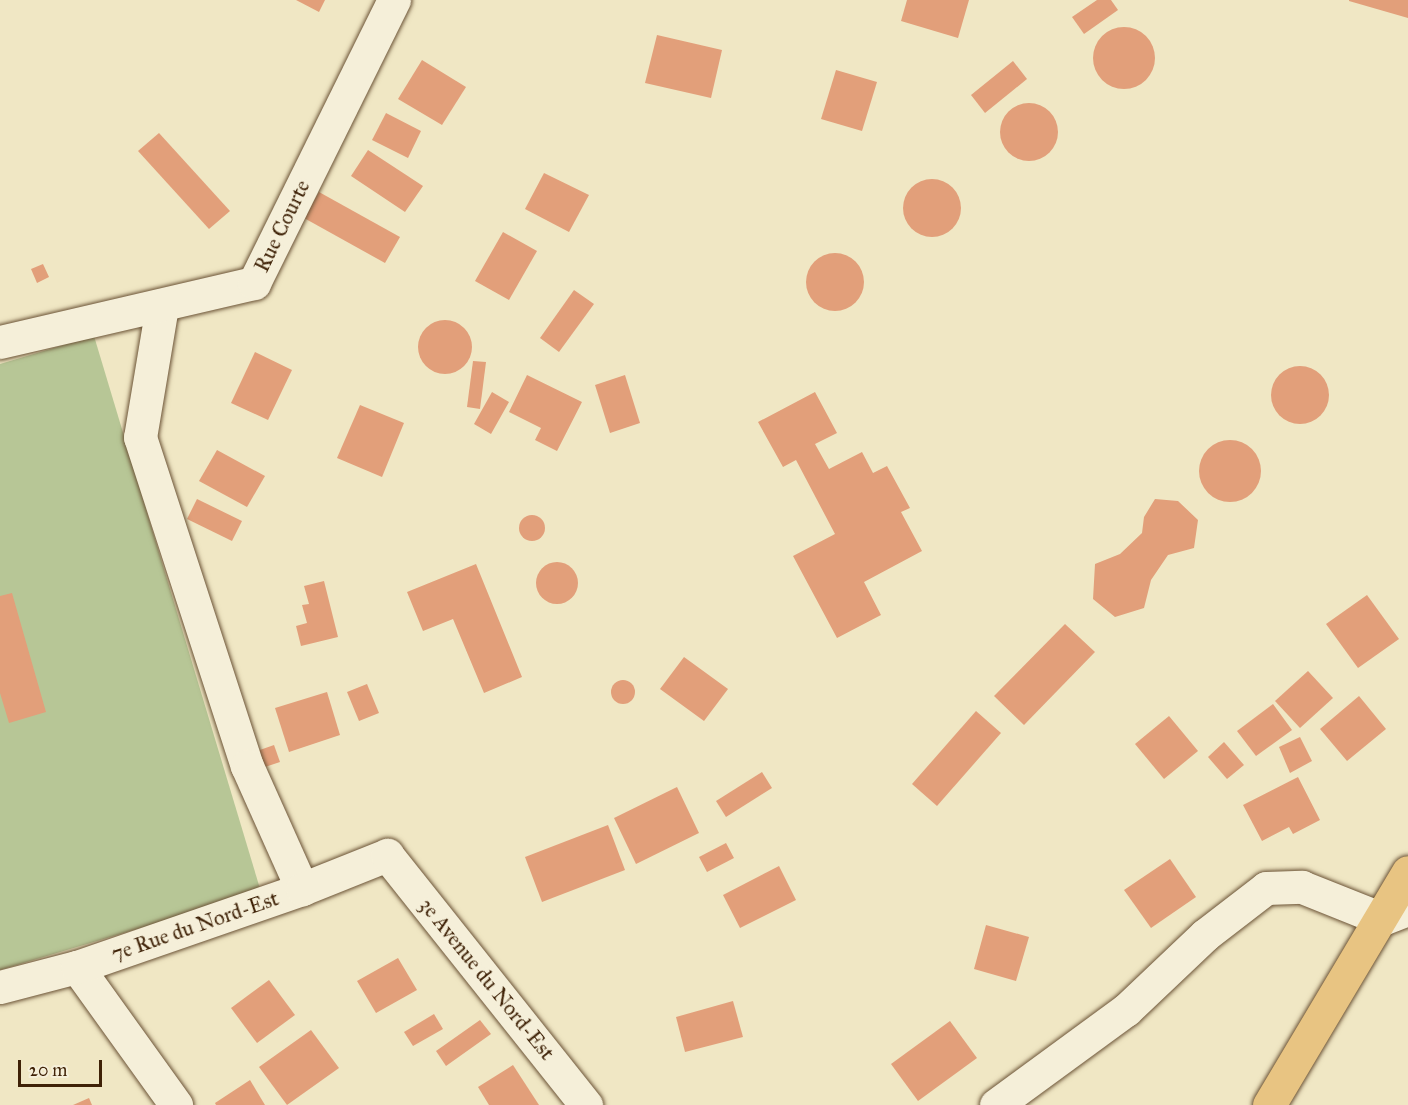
<!DOCTYPE html>
<html>
<head>
<meta charset="utf-8">
<style>
	body { margin:0 }
	#map { position:relative; width:1408px; height:1105px; overflow:hidden; background:#f0e7c4; font-family:"IM FELL Great Primer",serif }
	div>[style] { position:absolute }
	.green>* { inset:0; background:#b7c696 }
	.building>* { inset:0; background:#e29f7a }
	.round { border-radius:50% }
	.roads { filter:drop-shadow(0 0 2px #6b5336) drop-shadow(0 0 2px #6b5336) }
	.minor>* { height:33px; margin:-16.5px; padding:0 16.5px; transform-origin:16.5px; border-radius:16.5px; background:#f5efd9 }
	.highway>* { height:33px; margin:-16.5px; padding:0 16.5px; transform-origin:16.5px; border-radius:16.5px; background:#e8c482 }
	span { translate:-50% -50%; white-space:nowrap; text-align:center; line-height:1.15; -webkit-text-stroke:6px #f5efd9; paint-order:stroke }
	.street-label { font-size:21px; color:#3f2207 }
	.scale { position:absolute; left:18px; top:1060px; width:84px; height:27px; box-sizing:border-box; border:3px solid #3f2207; border-top:0; padding-left:8px; font-size:18px; line-height:21px; white-space:nowrap; color:#3f2207; -webkit-text-stroke:4px #f5efd9; paint-order:stroke }
</style>
</head>
<body>
<div id="map">
	<div class="green">
		<div style="clip-path:polygon(94px 336px,261px 892px,0 970px,0 364px)"></div>
	</div>
	<div class="building">
		<div style="clip-path:polygon(296px 0,325px 0,319px 12px)"></div>
		<div style="clip-path:polygon(907px 0,969px 0,958px 38px,901px 21px)"></div>
		<div style="clip-path:polygon(1097px 0,1111px 0,1118px 10px,1084px 34px,1072px 17px)"></div>
		<div style="clip-path:polygon(1349px 0,1408px 0,1408px 18px,1349px 1px)"></div>
		<div class="round" style="left:1093px;top:27px;width:62px;height:62px"></div>
		<div style="clip-path:polygon(657px 35px,722px 50px,711px 98px,645px 83px)"></div>
		<div style="clip-path:polygon(422px 60px,466px 87px,442px 125px,398px 99px)"></div>
		<div style="clip-path:polygon(1013px 61px,1027px 79px,985px 113px,971px 95px)"></div>
		<div style="clip-path:polygon(836px 70px,877px 82px,862px 131px,821px 119px)"></div>
		<div class="round" style="left:1000px;top:103px;width:58px;height:58px"></div>
		<div style="clip-path:polygon(386px 113px,421px 131px,408px 158px,372px 140px)"></div>
		<div style="clip-path:polygon(159px 133px,230px 211px,209px 229px,138px 151px)"></div>
		<div style="clip-path:polygon(368px 150px,423px 186px,405px 212px,351px 176px)"></div>
		<div style="clip-path:polygon(544px 173px,589px 195px,569px 232px,525px 209px)"></div>
		<div class="round" style="left:903px;top:179px;width:58px;height:58px"></div>
		<div style="clip-path:polygon(319px 192px,400px 237px,385px 263px,304px 218px)"></div>
		<div style="clip-path:polygon(503px 232px,537px 251px,509px 300px,475px 281px)"></div>
		<div class="round" style="left:806px;top:253px;width:58px;height:58px"></div>
		<div style="clip-path:polygon(43px 264px,49px 277px,37px 283px,31px 269px)"></div>
		<div style="clip-path:polygon(574px 290px,594px 304px,559px 352px,540px 338px)"></div>
		<div class="round" style="left:418px;top:320px;width:54px;height:54px"></div>
		<div style="clip-path:polygon(255px 352px,292px 370px,268px 420px,231px 403px)"></div>
		<div style="clip-path:polygon(473px 361px,486px 362px,480px 409px,467px 407px)"></div>
		<div class="round" style="left:1271px;top:366px;width:58px;height:58px"></div>
		<div style="clip-path:polygon(527px 375px,582px 402px,557px 451px,535px 440px,541px 428px,509px 412px)"></div>
		<div style="clip-path:polygon(625px 375px,640px 423px,610px 433px,595px 385px)"></div>
		<div style="clip-path:polygon(492px 392px,509px 402px,491px 434px,474px 424px)"></div>
		<div style="clip-path:polygon(815px 392px,837px 433px,815px 444px,829px 469px,862px 452px,873px 473px,887px 466px,910px 508px,901px 512px,922px 551px,864px 582px,881px 615px,837px 638px,793px 556px,835px 534px,796px 460px,783px 467px,758px 422px)"></div>
		<div style="clip-path:polygon(360px 405px,404px 423px,382px 477px,337px 458px)"></div>
		<div class="round" style="left:1199px;top:440px;width:62px;height:62px"></div>
		<div style="clip-path:polygon(217px 450px,265px 476px,247px 507px,199px 481px)"></div>
		<div style="clip-path:polygon(197px 499px,242px 521px,232px 541px,187px 519px)"></div>
		<div style="clip-path:polygon(1155px 499px,1178px 501px,1198px 520px,1194px 548px,1168px 555px,1151px 580px,1144px 608px,1115px 617px,1093px 599px,1095px 564px,1120px 554px,1142px 533px,1144px 517px)"></div>
		<div class="round" style="left:519px;top:515px;width:26px;height:26px"></div>
		<div class="round" style="left:536px;top:562px;width:42px;height:42px"></div>
		<div style="clip-path:polygon(476px 564px,522px 677px,484px 693px,453px 619px,423px 631px,407px 592px)"></div>
		<div style="clip-path:polygon(324px 581px,338px 637px,301px 646px,296px 626px,307px 623px,302px 605px,309px 604px,304px 586px)"></div>
		<div style="clip-path:polygon(12px 593px,46px 712px,9px 723px,0 693px,0 596px)"></div>
		<div style="clip-path:polygon(1367px 595px,1399px 639px,1358px 668px,1326px 624px)"></div>
		<div style="clip-path:polygon(1065px 624px,1095px 652px,1024px 725px,994px 696px)"></div>
		<div style="clip-path:polygon(684px 657px,728px 689px,704px 721px,660px 689px)"></div>
		<div style="clip-path:polygon(1308px 671px,1333px 698px,1300px 728px,1275px 701px)"></div>
		<div class="round" style="left:611px;top:680px;width:24px;height:24px"></div>
		<div style="clip-path:polygon(367px 684px,379px 713px,359px 721px,347px 692px)"></div>
		<div style="clip-path:polygon(327px 692px,340px 735px,289px 752px,275px 708px)"></div>
		<div style="clip-path:polygon(1359px 696px,1386px 729px,1347px 761px,1320px 729px)"></div>
		<div style="clip-path:polygon(1273px 704px,1292px 730px,1256px 756px,1237px 731px)"></div>
		<div style="clip-path:polygon(976px 711px,1001px 733px,937px 806px,912px 784px)"></div>
		<div style="clip-path:polygon(1169px 716px,1198px 751px,1164px 779px,1135px 744px)"></div>
		<div style="clip-path:polygon(1300px 737px,1312px 761px,1290px 773px,1279px 747px)"></div>
		<div style="clip-path:polygon(1224px 742px,1244px 765px,1227px 779px,1208px 757px)"></div>
		<div style="clip-path:polygon(274px 745px,280px 762px,262px 768px,257px 751px)"></div>
		<div style="clip-path:polygon(762px 772px,772px 788px,726px 817px,716px 801px)"></div>
		<div style="clip-path:polygon(1298px 777px,1320px 820px,1293px 834px,1289px 827px,1262px 841px,1243px 805px)"></div>
		<div style="clip-path:polygon(677px 787px,699px 833px,636px 864px,614px 818px)"></div>
		<div style="clip-path:polygon(608px 825px,625px 870px,542px 902px,525px 857px)"></div>
		<div style="clip-path:polygon(726px 843px,734px 858px,707px 872px,699px 857px)"></div>
		<div style="clip-path:polygon(1170px 859px,1196px 897px,1151px 928px,1124px 890px)"></div>
		<div style="clip-path:polygon(779px 866px,796px 900px,740px 928px,723px 895px)"></div>
		<div style="clip-path:polygon(986px 925px,1029px 937px,1016px 981px,974px 969px)"></div>
		<div style="clip-path:polygon(398px 958px,417px 990px,376px 1013px,357px 981px)"></div>
		<div style="clip-path:polygon(269px 980px,295px 1015px,257px 1043px,231px 1008px)"></div>
		<div style="clip-path:polygon(733px 1001px,743px 1037px,685px 1052px,676px 1017px)"></div>
		<div style="clip-path:polygon(434px 1014px,443px 1029px,413px 1046px,404px 1032px)"></div>
		<div style="clip-path:polygon(480px 1020px,491px 1034px,446px 1066px,436px 1051px)"></div>
		<div style="clip-path:polygon(950px 1021px,977px 1058px,918px 1101px,891px 1064px)"></div>
		<div style="clip-path:polygon(311px 1030px,339px 1068px,287px 1105px,259px 1067px)"></div>
		<div style="clip-path:polygon(513px 1065px,539px 1105px,489px 1105px,478px 1087px)"></div>
		<div style="clip-path:polygon(250px 1080px,265px 1105px,216px 1105px,215px 1103px)"></div>
		<div style="clip-path:polygon(89px 1098px,92px 1105px,73px 1105px)"></div>
	</div>
	<div class="roads">
		<div class="minor">
			<div style="left:162px;top:306px;width:133px;rotate:99.5deg"></div>
			<div style="left:140px;top:437px;width:346px;rotate:72deg"></div>
			<div style="left:247px;top:766px;width:135px;rotate:65.9deg"></div>
			<div style="left:0;top:342px;width:261px;rotate:-13.1deg"></div>
			<div style="left:254px;top:283px;width:316px;rotate:-63.7deg"></div>
			<div style="left:77px;top:967px;width:170px;rotate:54.3deg"></div>
			<div style="left:0;top:987px;width:80px;rotate:-14.6deg"></div>
			<div style="left:77px;top:967px;width:238px;rotate:-19.1deg"></div>
			<div style="left:302px;top:889px;width:92px;rotate:-21.8deg"></div>
			<div style="left:387px;top:855px;width:320px;rotate:51.5deg"></div>
			<div style="left:996px;top:1105px;width:161px;rotate:-36.2deg"></div>
			<div style="left:1126px;top:1010px;width:109px;rotate:-43.5deg"></div>
			<div style="left:1205px;top:935px;width:77px;rotate:-37.6deg"></div>
			<div style="left:1266px;top:888px;width:36px;rotate:-2deg"></div>
			<div style="left:1302px;top:887px;width:86px;rotate:21.8deg"></div>
			<div style="left:1382px;top:919px;width:28px;rotate:-21deg"></div>
		</div>
		<div class="highway">
			<div style="left:1269px;top:1105px;width:271px;rotate:-59.2deg"></div>
		</div>
	</div>
	<div class="street-label">
		<span style="left:282px;top:226px;rotate:-64deg">Rue Courte</span>
		<span style="left:195px;top:926px;rotate:-19deg">7e Rue du Nord-Est</span>
		<span style="left:487px;top:979px;rotate:51deg">3e Avenue du Nord-Est</span>
	</div>
	<div class="scale">20 m</div>
</div>
</body>
</html>
